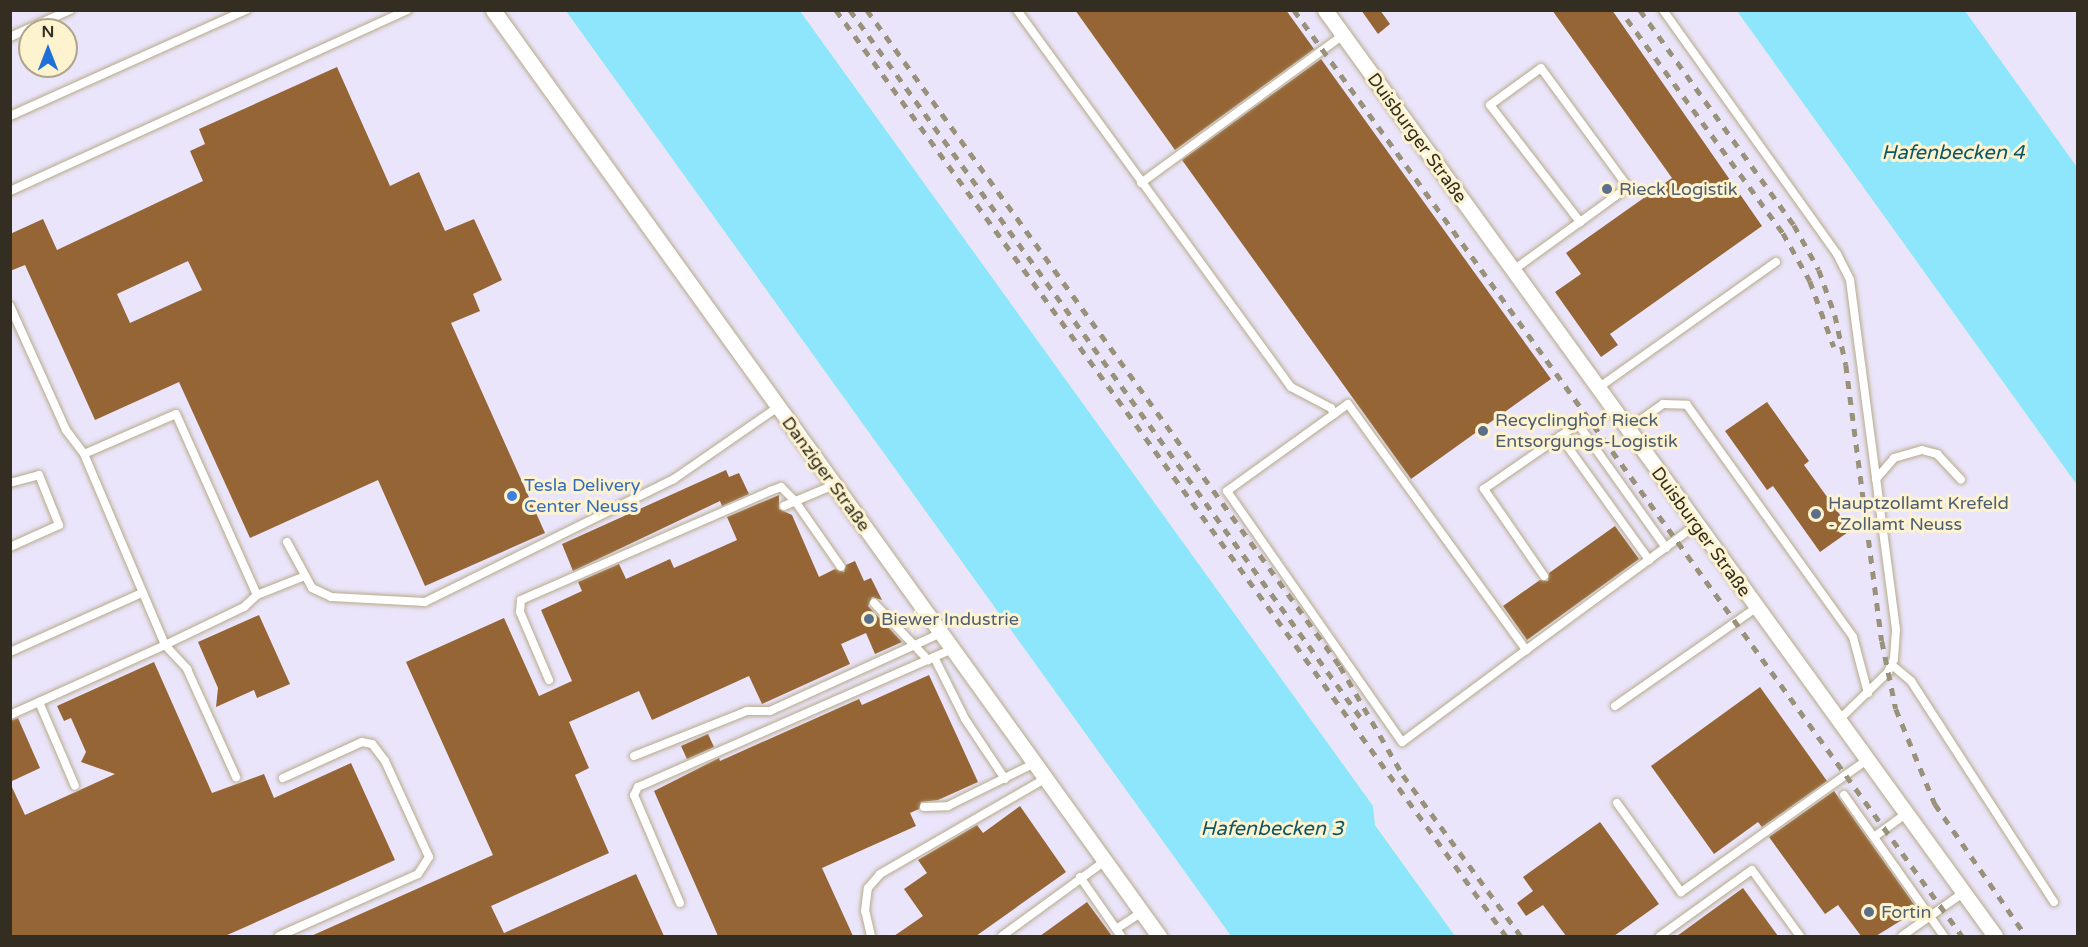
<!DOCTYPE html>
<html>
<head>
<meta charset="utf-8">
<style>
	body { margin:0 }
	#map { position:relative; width:2088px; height:947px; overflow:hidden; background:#fef3cf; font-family:"Varela Round",sans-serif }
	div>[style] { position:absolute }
	.industrial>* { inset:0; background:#ebe5fb }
	.water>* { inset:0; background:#8ee6fc }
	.building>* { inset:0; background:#956535 }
	.roads { filter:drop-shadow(0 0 2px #b6aa89) drop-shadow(0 0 2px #b6aa89) }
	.lane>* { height:8px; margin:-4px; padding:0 4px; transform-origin:4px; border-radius:4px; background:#fff }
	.street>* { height:15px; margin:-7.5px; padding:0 7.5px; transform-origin:7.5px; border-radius:7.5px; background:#fff }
	.rail>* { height:4.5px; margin-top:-2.25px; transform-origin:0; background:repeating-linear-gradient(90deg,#999179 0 8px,transparent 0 16px) }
	.dots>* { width:16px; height:16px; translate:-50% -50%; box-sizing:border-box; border:3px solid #fef3cf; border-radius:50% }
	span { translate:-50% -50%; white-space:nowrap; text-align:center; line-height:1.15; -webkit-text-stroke:6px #fef3cf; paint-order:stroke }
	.street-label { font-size:18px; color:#332e21 }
	.service-label { font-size:18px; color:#4e5e75 }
	.left { translate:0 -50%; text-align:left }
	.shop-label { font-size:18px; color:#366cbe }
	.water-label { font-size:20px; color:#0c5868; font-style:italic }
	.frame { position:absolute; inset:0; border:12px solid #332e21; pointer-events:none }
	.north { position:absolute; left:18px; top:18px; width:60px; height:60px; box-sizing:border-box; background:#fef3cf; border:2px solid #ada489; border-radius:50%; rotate:0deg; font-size:16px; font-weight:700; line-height:24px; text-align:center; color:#332e21 }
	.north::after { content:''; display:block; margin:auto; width:21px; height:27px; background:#2070da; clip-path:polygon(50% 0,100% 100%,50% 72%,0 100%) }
</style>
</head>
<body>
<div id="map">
	<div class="industrial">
		<div style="clip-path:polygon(evenodd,10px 11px,566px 11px,1231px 936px,11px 936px,10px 11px,30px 30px,66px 30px,66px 66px,30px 66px,30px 30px)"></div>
		<div style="clip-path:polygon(800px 11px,1737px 11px,2077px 485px,2077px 936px,1455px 936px,1375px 824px,1373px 806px)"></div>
		<div style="clip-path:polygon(1965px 11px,2077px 11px,2077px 167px)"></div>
	</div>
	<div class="water">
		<div style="clip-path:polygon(566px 11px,800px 11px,1373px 806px,1375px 825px,1455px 936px,1231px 936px)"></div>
		<div style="clip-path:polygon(1737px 11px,1965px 11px,2077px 167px,2077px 485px)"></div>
	</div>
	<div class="building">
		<div style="clip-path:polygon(1075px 10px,1286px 10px,1314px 49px,1175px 150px)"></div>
		<div style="clip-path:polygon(1361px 10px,1380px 10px,1390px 24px,1378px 34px)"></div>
		<div style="clip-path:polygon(1552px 10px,1612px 10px,1762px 226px,1610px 334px,1618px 345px,1601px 357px,1555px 292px,1581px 274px,1566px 253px,1672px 178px)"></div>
		<div style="clip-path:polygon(1321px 59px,1551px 379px,1411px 479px,1182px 160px)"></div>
		<div style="clip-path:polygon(evenodd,337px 67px,390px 186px,419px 172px,445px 231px,474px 219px,502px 280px,473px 294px,480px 311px,451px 323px,545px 533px,425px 586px,378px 480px,250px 538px,179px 382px,95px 420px,25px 265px,10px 271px,10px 234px,43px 219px,57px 250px,203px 181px,190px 151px,205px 144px,199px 129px,337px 67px,188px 261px,202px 290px,130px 323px,117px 294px,188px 261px)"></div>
		<div style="clip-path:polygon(1767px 402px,1809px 461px,1804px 465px,1851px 530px,1820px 552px,1773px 486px,1767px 490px,1725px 431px)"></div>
		<div style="clip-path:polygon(726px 470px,729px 477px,739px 473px,749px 494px,722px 506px,720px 501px,573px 571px,562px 544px)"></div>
		<div style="clip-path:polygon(779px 495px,779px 509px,792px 515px,819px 577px,835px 569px,844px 572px,846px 565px,855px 561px,864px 581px,871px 578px,882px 600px,872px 597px,868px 606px,902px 642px,875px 654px,866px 633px,841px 644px,850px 664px,762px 704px,749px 676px,652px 720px,639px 691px,569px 722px,589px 768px,575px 775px,609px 853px,491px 906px,504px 933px,636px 874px,664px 936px,311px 936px,493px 855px,406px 662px,504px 618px,539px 696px,572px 681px,541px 610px,582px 591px,578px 582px,619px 564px,626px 579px,670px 559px,674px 568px,737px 540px,727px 517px)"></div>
		<div style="clip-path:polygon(1615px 526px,1639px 559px,1527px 640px,1503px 606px,1540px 580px,1548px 581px,1549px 573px)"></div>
		<div style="clip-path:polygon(259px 615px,290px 684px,257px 698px,254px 690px,216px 707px,218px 688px,198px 642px)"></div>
		<div style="clip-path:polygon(154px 662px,212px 793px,264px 774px,274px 798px,351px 763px,395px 860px,225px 936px,10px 936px,10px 783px,25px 815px,115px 774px,81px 762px,86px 752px,71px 718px,64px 721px,57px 706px)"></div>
		<div style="clip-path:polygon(929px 675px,978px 782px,938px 800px,921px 802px,919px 809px,910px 813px,916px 826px,822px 868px,853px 936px,718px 936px,654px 791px,719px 758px,720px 761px,859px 699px,862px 705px)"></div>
		<div style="clip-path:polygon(1760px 687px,1827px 781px,1762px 827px,1758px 822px,1714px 854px,1651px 766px)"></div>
		<div style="clip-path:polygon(18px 718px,40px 768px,10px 782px,10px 721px)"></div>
		<div style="clip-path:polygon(708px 734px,714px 747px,687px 759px,681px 746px)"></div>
		<div style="clip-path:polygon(1834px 791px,1918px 910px,1876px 936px,1861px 936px,1838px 905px,1825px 914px,1769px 837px)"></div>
		<div style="clip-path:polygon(1020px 806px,1066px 872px,976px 936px,894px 936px,923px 916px,904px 889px,927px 873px,918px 860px,977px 825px,983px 833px)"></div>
		<div style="clip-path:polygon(1600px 822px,1659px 904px,1614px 936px,1566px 936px,1543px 905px,1526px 916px,1517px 903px,1533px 891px,1523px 877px)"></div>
		<div style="clip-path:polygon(1743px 888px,1778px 936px,1677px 936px)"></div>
		<div style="clip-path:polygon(1087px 902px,1112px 936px,1040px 936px)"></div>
	</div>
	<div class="roads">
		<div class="lane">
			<div style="left:1017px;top:10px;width:466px;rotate:54deg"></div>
			<div style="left:1291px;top:387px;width:45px;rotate:27.7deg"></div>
			<div style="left:1331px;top:408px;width:7px;rotate:63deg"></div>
			<div style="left:1663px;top:10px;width:300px;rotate:54.5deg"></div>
			<div style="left:1837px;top:254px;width:29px;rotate:63deg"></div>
			<div style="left:1850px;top:280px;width:353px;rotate:82.5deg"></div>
			<div style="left:1896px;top:630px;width:29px;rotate:94deg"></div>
			<div style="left:1894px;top:659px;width:14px;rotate:115deg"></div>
			<div style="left:1888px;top:672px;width:70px;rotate:135.6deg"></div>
			<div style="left:10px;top:37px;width:66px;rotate:-24.2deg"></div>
			<div style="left:10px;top:116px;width:259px;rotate:-24.2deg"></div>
			<div style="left:1141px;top:183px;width:250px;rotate:-36.2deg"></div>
			<div style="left:10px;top:191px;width:437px;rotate:-24.5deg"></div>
			<div style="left:1512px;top:271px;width:84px;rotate:-35.8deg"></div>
			<div style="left:1580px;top:222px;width:59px;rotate:-36.1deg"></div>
			<div style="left:1628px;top:187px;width:147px;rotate:-126.2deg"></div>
			<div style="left:1541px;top:68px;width:63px;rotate:144deg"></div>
			<div style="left:1490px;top:105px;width:148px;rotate:52.4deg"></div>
			<div style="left:10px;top:306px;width:136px;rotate:65.7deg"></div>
			<div style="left:66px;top:430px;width:30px;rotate:53deg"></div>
			<div style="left:1598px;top:388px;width:218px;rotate:-35.3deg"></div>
			<div style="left:1628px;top:429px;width:43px;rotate:-35.5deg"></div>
			<div style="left:1663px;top:404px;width:24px;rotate:2deg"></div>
			<div style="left:1687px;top:405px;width:285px;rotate:54.4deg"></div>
			<div style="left:1853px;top:637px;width:58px;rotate:75deg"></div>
			<div style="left:1560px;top:436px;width:153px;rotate:54.3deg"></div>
			<div style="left:1876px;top:479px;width:28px;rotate:-49deg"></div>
			<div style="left:1894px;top:458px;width:29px;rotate:-16deg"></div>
			<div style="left:1922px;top:450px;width:16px;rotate:15deg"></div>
			<div style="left:1937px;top:454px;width:35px;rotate:47deg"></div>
			<div style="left:10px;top:483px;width:30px;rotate:-15deg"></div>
			<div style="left:39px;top:475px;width:54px;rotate:68.2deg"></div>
			<div style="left:59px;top:525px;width:54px;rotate:155.8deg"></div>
			<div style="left:784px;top:506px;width:54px;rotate:-22.8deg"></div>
			<div style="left:287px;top:542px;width:52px;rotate:61.5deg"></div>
			<div style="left:312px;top:588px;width:21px;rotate:25deg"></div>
			<div style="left:331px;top:597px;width:94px;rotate:3deg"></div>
			<div style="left:425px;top:602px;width:278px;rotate:-26.3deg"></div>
			<div style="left:674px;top:479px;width:126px;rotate:-34.7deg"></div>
			<div style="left:1544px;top:576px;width:106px;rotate:-124.6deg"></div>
			<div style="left:1484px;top:489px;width:114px;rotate:-34.7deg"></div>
			<div style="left:1578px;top:424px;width:152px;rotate:54.6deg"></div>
			<div style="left:257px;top:595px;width:52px;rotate:-21.6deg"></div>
			<div style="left:874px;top:603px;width:79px;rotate:46.5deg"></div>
			<div style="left:1526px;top:650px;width:154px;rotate:143.4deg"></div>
			<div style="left:1402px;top:742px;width:306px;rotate:-124.9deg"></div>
			<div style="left:1227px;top:491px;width:149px;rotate:-35.7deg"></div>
			<div style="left:1348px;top:404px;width:304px;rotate:54.1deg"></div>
			<div style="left:1526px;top:650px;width:211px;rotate:-36.3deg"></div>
			<div style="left:10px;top:652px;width:145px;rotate:-24.1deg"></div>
			<div style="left:934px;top:657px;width:69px;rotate:63.4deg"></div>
			<div style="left:965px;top:719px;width:72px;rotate:56.3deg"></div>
			<div style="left:1892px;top:665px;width:25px;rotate:40deg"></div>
			<div style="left:1911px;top:681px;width:263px;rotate:57.1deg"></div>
			<div style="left:549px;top:680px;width:74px;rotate:-113.1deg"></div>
			<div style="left:520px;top:612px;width:12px;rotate:-85deg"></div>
			<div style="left:521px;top:600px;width:272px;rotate:-23.6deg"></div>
			<div style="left:770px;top:491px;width:12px;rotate:-20deg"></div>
			<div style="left:781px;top:487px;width:20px;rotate:45deg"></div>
			<div style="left:795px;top:501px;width:80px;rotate:55.1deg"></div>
			<div style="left:39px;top:702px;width:91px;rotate:66.8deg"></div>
			<div style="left:1615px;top:706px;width:172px;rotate:-34.8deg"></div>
			<div style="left:10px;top:715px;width:170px;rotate:-24.3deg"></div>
			<div style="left:165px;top:645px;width:88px;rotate:-25.7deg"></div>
			<div style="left:244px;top:607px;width:18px;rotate:-43deg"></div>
			<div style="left:257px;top:595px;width:198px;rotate:-114.1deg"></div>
			<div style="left:176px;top:414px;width:100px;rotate:156.5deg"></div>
			<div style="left:84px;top:454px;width:207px;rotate:67deg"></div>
			<div style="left:165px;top:645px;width:33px;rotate:47deg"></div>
			<div style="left:187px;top:669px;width:119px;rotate:65.6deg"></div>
			<div style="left:634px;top:756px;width:122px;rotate:-21.7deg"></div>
			<div style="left:747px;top:711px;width:23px"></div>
			<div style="left:770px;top:711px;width:188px;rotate:-24.5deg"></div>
			<div style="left:1844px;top:795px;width:173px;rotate:54.7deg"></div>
			<div style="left:1617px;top:803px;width:110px;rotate:54.3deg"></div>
			<div style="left:1681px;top:892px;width:228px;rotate:-35.4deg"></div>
			<div style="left:924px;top:807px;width:24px;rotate:-2deg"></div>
			<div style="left:948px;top:806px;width:97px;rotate:-26.3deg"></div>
			<div style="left:1874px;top:837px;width:39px;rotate:-36deg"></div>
			<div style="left:1080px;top:877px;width:72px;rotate:55.2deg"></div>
			<div style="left:680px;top:903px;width:117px;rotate:-113.1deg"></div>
			<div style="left:634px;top:795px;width:9px;rotate:-63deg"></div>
			<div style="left:638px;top:787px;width:344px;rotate:-23.7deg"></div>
			<div style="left:1116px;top:929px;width:31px;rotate:-33deg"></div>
			<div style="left:279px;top:936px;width:152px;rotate:-24deg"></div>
			<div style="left:418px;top:874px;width:20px;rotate:-57deg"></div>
			<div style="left:429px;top:857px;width:106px;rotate:-114.6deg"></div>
			<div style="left:385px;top:761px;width:21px;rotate:-127deg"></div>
			<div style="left:372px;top:744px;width:10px;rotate:-169deg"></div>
			<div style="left:362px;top:742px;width:87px;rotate:155.5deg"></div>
			<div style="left:871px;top:936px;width:26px;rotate:-103deg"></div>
			<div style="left:865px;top:911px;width:23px;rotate:-83deg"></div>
			<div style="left:868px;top:888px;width:18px;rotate:-49deg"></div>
			<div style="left:880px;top:874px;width:192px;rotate:-30deg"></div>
			<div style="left:1002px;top:936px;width:127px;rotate:-36.1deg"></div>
			<div style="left:1660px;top:936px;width:113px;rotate:-35.7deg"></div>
			<div style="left:1752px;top:870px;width:82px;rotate:54deg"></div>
			<div style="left:1902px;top:936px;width:75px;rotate:-35.2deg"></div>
		</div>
		<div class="street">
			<div style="left:493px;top:10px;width:1141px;rotate:54.28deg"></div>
			<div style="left:1325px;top:10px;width:1143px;rotate:54.11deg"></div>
		</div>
	</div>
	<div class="rail">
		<div style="left:836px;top:10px;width:1143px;rotate:54.11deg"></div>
		<div style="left:850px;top:10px;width:873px;rotate:54.18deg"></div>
		<div style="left:867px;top:10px;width:809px;rotate:54.21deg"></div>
		<div style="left:1340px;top:666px;width:126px;rotate:60deg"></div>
		<div style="left:1403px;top:775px;width:200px;rotate:53.8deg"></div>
		<div style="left:1294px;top:10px;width:1142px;rotate:54.19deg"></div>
		<div style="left:1640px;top:10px;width:264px;rotate:54.4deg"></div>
		<div style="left:1794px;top:225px;width:51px;rotate:60.9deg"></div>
		<div style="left:1819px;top:270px;width:48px;rotate:70.4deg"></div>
		<div style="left:1835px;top:315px;width:51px;rotate:77.6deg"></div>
		<div style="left:1846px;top:365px;width:278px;rotate:82.6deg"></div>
		<div style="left:1882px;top:641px;width:69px;rotate:78.4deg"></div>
		<div style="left:1896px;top:709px;width:103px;rotate:67.7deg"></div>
		<div style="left:1935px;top:804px;width:160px;rotate:55.4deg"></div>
		<div style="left:1627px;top:19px;width:265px;rotate:53.9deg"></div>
		<div style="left:1783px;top:233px;width:55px;rotate:60.6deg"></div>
		<div style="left:1810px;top:281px;width:70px;rotate:70deg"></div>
	</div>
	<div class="dots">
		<div style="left:1607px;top:189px;background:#5c6f8a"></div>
		<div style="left:1483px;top:431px;background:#5c6f8a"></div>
		<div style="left:512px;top:496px;background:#3f7fe0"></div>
		<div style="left:1816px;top:514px;background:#5c6f8a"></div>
		<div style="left:869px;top:619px;background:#5c6f8a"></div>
		<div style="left:1869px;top:912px;background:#5c6f8a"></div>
	</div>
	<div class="street-label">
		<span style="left:1417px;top:138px;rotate:54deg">Duisburger Straße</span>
		<span style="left:826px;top:474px;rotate:54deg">Danziger Straße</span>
		<span style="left:1701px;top:532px;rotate:54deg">Duisburger Straße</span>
	</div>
	<div class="service-label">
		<span class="left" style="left:1619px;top:189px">Rieck Logistik</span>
		<span class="left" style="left:1495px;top:431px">Recyclinghof Rieck<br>Entsorgungs-Logistik</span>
		<span class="left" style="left:1828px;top:514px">Hauptzollamt Krefeld<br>- Zollamt Neuss</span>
		<span class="left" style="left:881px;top:619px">Biewer Industrie</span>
		<span class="left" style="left:1881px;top:912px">Fortin</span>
	</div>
	<div class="shop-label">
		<span class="left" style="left:524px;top:496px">Tesla Delivery<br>Center Neuss</span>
	</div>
	<div class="water-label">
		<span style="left:1953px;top:153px">Hafenbecken 4</span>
		<span style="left:1272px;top:829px">Hafenbecken 3</span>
	</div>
	<div class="frame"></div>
	<div class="north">N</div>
</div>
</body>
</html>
